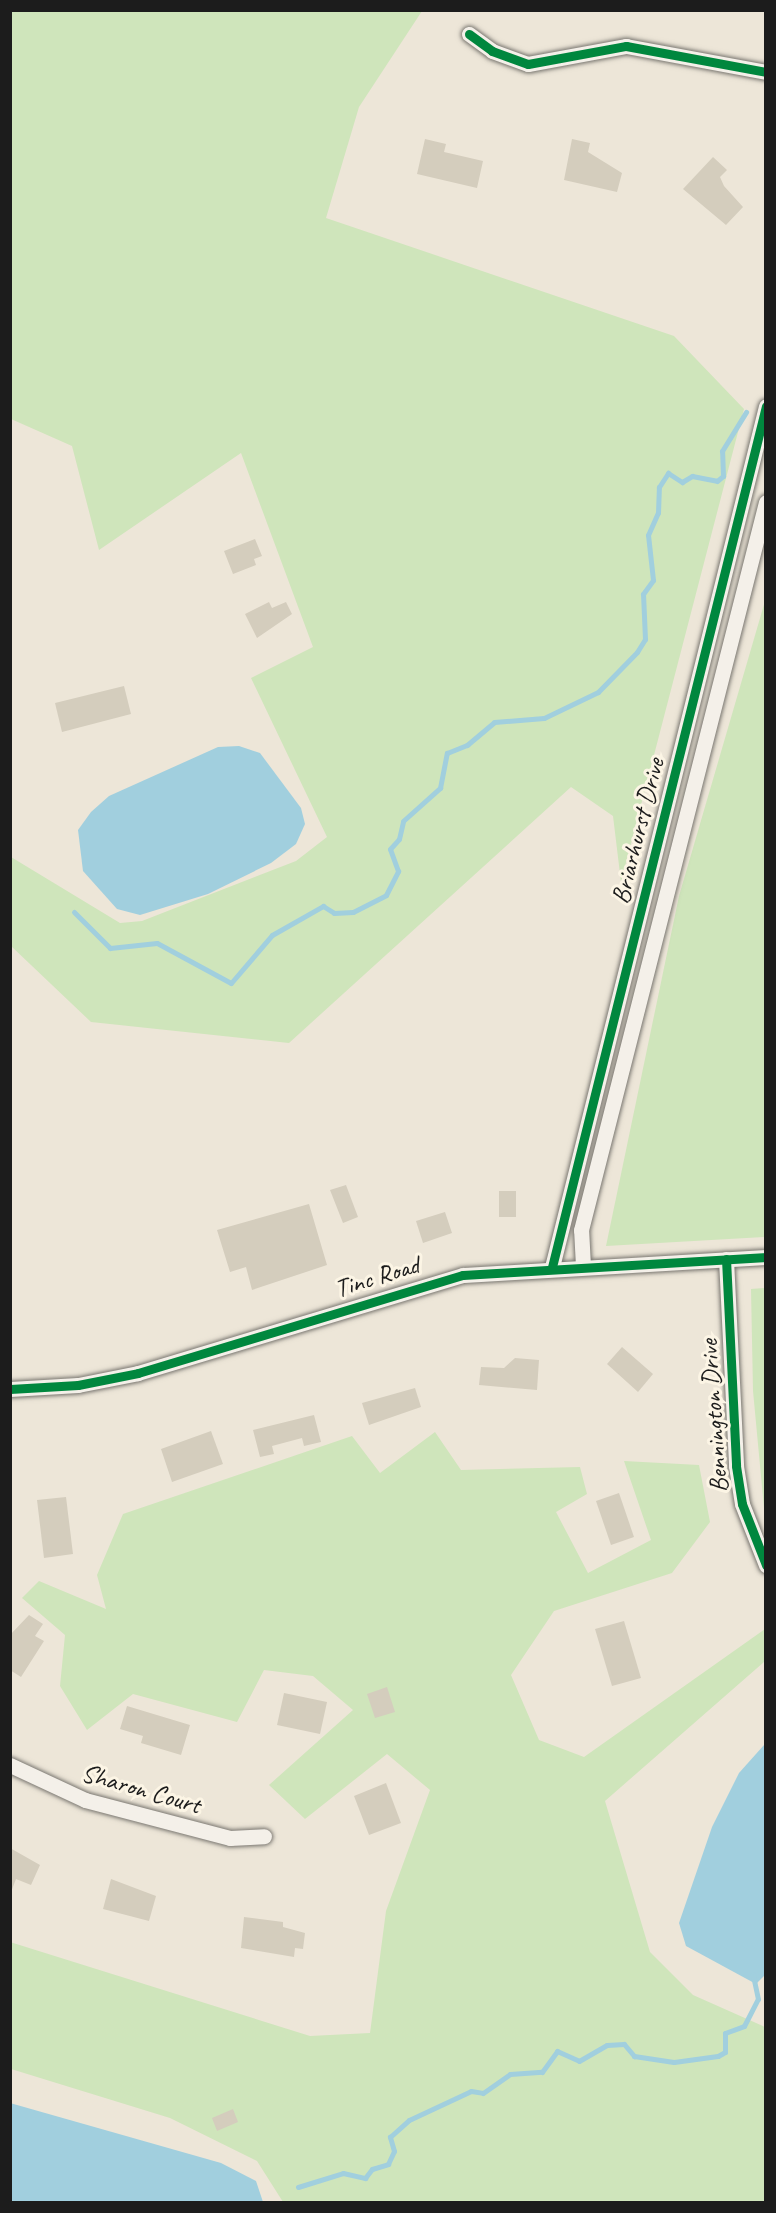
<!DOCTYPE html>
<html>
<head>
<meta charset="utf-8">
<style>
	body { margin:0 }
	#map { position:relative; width:776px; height:2213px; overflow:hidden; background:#ede6d8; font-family:Caveat,sans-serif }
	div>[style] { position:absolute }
	.green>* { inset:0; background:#cfe5bb }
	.water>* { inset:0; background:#a1cfde }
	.stream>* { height:5px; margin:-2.5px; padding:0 2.5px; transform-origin:2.5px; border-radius:2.5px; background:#a1cfde }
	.building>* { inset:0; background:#d4cdbd }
	.roads { filter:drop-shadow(0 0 2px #7a7771) drop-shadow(0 0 2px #7a7771) }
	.street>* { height:15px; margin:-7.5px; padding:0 7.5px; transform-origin:7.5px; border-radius:7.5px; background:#f4f0e9 }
	.cycleway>* { height:9px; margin:-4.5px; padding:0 4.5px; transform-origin:4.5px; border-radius:4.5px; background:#00873e }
	span { translate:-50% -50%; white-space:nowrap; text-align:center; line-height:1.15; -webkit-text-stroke:6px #fcf5e5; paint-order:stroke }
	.street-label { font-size:26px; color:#1c1c1c }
	.frame { position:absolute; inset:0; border:12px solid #1c1c1c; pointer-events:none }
</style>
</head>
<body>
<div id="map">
	<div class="green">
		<div style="clip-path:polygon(11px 10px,422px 11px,359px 107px,326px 218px,674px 336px,744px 409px,621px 882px,613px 816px,571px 787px,289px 1043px,91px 1022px,11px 946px,11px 857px,120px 923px,142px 921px,296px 861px,327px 837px,251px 678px,313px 647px,241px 453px,99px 550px,72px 446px,11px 419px)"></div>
		<div style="clip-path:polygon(765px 601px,765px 1237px,606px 1246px,679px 896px)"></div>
		<div style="clip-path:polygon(765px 1288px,766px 1288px,765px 1519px,753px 1391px,751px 1289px)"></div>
		<div style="clip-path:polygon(435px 1432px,461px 1470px,580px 1467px,587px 1494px,556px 1512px,588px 1573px,651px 1540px,624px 1461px,699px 1465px,710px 1522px,672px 1573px,554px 1611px,511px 1675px,539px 1740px,584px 1757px,765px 1629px,765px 1661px,605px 1801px,650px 1952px,693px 1995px,765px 2027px,765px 2202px,283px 2202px,257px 2161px,170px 2118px,11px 2069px,10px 1942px,310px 2036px,370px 2033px,386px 1911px,430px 1790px,387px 1754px,305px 1819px,269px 1785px,353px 1710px,313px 1676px,264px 1670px,237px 1722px,133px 1694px,87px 1730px,60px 1686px,65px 1635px,22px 1598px,39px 1581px,106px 1609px,97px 1575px,123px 1514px,352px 1436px,380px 1473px)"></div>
	</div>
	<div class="water">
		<div style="clip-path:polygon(239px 746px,260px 753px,301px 808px,305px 824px,296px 844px,271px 863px,208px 894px,140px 915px,117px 909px,83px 871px,78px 830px,91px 812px,109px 796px,218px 747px)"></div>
		<div style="clip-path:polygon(765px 1744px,766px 1974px,756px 1984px,686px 1946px,679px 1923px,712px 1827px,739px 1773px)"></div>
		<div style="clip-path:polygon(10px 2103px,221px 2163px,256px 2181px,263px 2202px,11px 2202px)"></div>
	</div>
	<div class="stream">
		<div style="left:74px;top:912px;width:51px;rotate:45deg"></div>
		<div style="left:110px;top:948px;width:47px;rotate:-6.1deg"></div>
		<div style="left:157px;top:943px;width:84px;rotate:28.4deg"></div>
		<div style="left:231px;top:983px;width:63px;rotate:-49.5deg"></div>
		<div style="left:272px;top:935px;width:59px;rotate:-29.6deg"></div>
		<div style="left:323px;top:906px;width:13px;rotate:32deg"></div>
		<div style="left:334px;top:913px;width:19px;rotate:-3deg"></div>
		<div style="left:353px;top:912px;width:37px;rotate:-27deg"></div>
		<div style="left:386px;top:895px;width:27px;rotate:-63deg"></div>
		<div style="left:398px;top:871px;width:23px;rotate:-110deg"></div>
		<div style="left:390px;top:849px;width:13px;rotate:-48deg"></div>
		<div style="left:399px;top:839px;width:18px;rotate:-77deg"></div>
		<div style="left:403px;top:821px;width:50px;rotate:-41.7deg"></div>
		<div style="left:440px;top:788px;width:36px;rotate:-79deg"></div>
		<div style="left:447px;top:753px;width:22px;rotate:-22deg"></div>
		<div style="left:467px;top:745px;width:35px;rotate:-40deg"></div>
		<div style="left:494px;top:722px;width:50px;rotate:-4.6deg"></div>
		<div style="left:544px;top:718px;width:60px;rotate:-25.7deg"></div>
		<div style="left:598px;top:692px;width:56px;rotate:-45.7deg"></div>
		<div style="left:637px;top:652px;width:15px;rotate:-58deg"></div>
		<div style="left:645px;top:639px;width:45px;rotate:-92.5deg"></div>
		<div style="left:643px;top:594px;width:17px;rotate:-54deg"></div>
		<div style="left:653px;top:580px;width:45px;rotate:-96.3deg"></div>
		<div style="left:648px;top:535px;width:24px;rotate:-66deg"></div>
		<div style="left:658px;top:513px;width:26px;rotate:-88deg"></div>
		<div style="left:659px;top:487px;width:17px;rotate:-57deg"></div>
		<div style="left:668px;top:473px;width:17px;rotate:33deg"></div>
		<div style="left:682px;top:482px;width:12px;rotate:-31deg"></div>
		<div style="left:692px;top:476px;width:25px;rotate:11deg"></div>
		<div style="left:717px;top:481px;width:8px;rotate:-40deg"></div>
		<div style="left:723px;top:476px;width:25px;rotate:-92deg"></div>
		<div style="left:722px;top:451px;width:46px;rotate:-58.4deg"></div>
		<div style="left:298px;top:2187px;width:47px;rotate:-17.3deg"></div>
		<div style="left:343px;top:2173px;width:23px;rotate:13deg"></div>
		<div style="left:365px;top:2178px;width:11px;rotate:-52deg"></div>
		<div style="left:372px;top:2169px;width:17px;rotate:-17deg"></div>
		<div style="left:388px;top:2164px;width:14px;rotate:-65deg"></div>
		<div style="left:394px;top:2151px;width:15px;rotate:-106deg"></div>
		<div style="left:390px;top:2137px;width:25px;rotate:-42deg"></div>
		<div style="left:409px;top:2120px;width:68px;rotate:-25.1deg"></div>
		<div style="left:471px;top:2091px;width:12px;rotate:9deg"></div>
		<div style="left:483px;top:2093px;width:33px;rotate:-35deg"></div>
		<div style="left:510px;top:2074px;width:32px;rotate:-4deg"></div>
		<div style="left:542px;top:2072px;width:26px;rotate:-54deg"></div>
		<div style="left:557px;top:2051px;width:24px;rotate:24deg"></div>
		<div style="left:579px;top:2061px;width:32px;rotate:-30deg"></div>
		<div style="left:607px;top:2045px;width:17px;rotate:-3deg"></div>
		<div style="left:624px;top:2044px;width:16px;rotate:50deg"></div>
		<div style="left:634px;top:2056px;width:40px;rotate:8.5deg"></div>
		<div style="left:674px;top:2062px;width:44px;rotate:-7.8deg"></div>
		<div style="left:718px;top:2056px;width:8px;rotate:-30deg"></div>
		<div style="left:725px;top:2052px;width:19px;rotate:-90deg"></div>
		<div style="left:725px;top:2033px;width:20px;rotate:-20deg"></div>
		<div style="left:744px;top:2026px;width:30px;rotate:-63deg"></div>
		<div style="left:758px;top:1999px;width:25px;rotate:-102deg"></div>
	</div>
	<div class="building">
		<div style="clip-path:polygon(425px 139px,446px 144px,444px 152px,483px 161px,477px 188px,417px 174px)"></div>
		<div style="clip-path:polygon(572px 139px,590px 143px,588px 152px,622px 173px,617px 192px,564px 180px)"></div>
		<div style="clip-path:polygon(713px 157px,727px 170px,720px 177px,724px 186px,743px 207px,726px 225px,683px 189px)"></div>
		<div style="clip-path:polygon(255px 539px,262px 556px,254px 559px,256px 565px,233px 574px,224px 551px)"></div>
		<div style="clip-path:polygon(269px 602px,272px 608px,286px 602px,292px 614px,257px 638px,245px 614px)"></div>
		<div style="clip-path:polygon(124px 686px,131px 714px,62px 732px,55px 703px)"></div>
		<div style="clip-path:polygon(346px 1185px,358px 1217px,343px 1223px,330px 1190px)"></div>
		<div style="clip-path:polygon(499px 1191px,516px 1191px,516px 1217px,499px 1217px)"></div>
		<div style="clip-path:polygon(309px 1204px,327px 1265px,252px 1290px,246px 1267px,230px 1272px,217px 1230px)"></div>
		<div style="clip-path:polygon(445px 1212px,452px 1233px,423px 1243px,416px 1221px)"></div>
		<div style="clip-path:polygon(622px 1347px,653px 1374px,638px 1392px,607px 1364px)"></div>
		<div style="clip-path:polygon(515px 1358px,539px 1360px,537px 1390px,479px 1385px,481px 1367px,504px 1368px)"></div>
		<div style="clip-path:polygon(415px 1388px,421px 1407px,369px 1425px,362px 1403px)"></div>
		<div style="clip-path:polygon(314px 1415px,321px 1442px,304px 1446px,302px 1438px,272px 1446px,274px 1454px,260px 1457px,253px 1430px)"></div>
		<div style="clip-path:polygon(211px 1431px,223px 1464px,172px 1482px,161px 1449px)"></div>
		<div style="clip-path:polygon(619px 1493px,634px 1537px,611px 1545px,596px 1501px)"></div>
		<div style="clip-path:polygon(66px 1497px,73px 1554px,44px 1558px,37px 1500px)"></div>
		<div style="clip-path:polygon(29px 1615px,43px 1624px,35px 1636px,44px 1641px,21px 1677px,10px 1670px,10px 1635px)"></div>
		<div style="clip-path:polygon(624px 1621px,641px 1678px,612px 1686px,595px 1629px)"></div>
		<div style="clip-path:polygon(387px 1687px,395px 1712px,375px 1718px,367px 1694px)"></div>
		<div style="clip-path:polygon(284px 1693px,327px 1702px,320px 1734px,277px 1725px)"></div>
		<div style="clip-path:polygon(127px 1706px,190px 1725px,181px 1755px,141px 1743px,143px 1736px,120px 1729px)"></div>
		<div style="clip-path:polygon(386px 1783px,401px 1823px,369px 1835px,354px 1796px)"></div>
		<div style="clip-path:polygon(10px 1848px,40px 1865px,31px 1885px,16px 1879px,11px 1892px)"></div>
		<div style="clip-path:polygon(111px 1879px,156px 1896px,149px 1921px,103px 1909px)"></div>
		<div style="clip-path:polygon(244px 1917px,283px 1922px,283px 1927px,305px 1933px,303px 1949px,295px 1948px,294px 1957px,241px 1948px)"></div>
		<div style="clip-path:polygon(233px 2109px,238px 2122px,217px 2131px,212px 2118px)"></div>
	</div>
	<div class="roads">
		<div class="street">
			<div style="left:469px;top:34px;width:29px;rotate:36deg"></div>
			<div style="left:492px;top:51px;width:38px;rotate:20deg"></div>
			<div style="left:528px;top:64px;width:100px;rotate:-10.4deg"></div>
			<div style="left:626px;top:46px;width:142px;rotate:10.5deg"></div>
			<div style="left:726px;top:1259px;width:207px;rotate:87.2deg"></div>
			<div style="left:736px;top:1466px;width:38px;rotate:81deg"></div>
			<div style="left:742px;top:1504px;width:66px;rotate:68.5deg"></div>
			<div style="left:583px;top:1266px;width:36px;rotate:-93deg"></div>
			<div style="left:581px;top:1230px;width:751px;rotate:-75.74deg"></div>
			<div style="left:552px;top:1267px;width:887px;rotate:-76.04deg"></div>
			<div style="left:10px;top:1389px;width:68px;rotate:-3.4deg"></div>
			<div style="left:78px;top:1385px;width:61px;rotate:-11.3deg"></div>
			<div style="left:138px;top:1373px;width:339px;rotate:-16.8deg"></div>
			<div style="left:463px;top:1275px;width:304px;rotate:-3.4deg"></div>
			<div style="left:10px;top:1765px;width:83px;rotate:25deg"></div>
			<div style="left:85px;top:1800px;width:150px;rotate:14.7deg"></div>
			<div style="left:230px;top:1838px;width:34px;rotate:-3deg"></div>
		</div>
	</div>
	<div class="cycleway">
		<div style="left:469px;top:34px;width:29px;rotate:36deg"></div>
		<div style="left:492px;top:51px;width:38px;rotate:20deg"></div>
		<div style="left:528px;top:64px;width:100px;rotate:-10.4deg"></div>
		<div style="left:626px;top:46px;width:142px;rotate:10.5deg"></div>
		<div style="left:726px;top:1259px;width:207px;rotate:87.2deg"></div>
		<div style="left:736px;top:1466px;width:38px;rotate:81deg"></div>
		<div style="left:742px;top:1504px;width:66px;rotate:68.5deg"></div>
		<div style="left:552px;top:1267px;width:887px;rotate:-76.04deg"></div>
		<div style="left:10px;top:1389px;width:68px;rotate:-3.4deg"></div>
		<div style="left:78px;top:1385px;width:61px;rotate:-11.3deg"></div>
		<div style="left:138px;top:1373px;width:339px;rotate:-16.8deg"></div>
		<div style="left:463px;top:1275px;width:304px;rotate:-3.4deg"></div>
	</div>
	<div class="street-label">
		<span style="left:638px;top:831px;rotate:-76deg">Briarhurst Drive</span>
		<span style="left:377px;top:1277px;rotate:-17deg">Tinc Road</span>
		<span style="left:714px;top:1416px;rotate:-94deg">Bennington Drive</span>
		<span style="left:141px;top:1789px;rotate:16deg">Sharon Court</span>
	</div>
	<div class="frame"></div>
</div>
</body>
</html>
